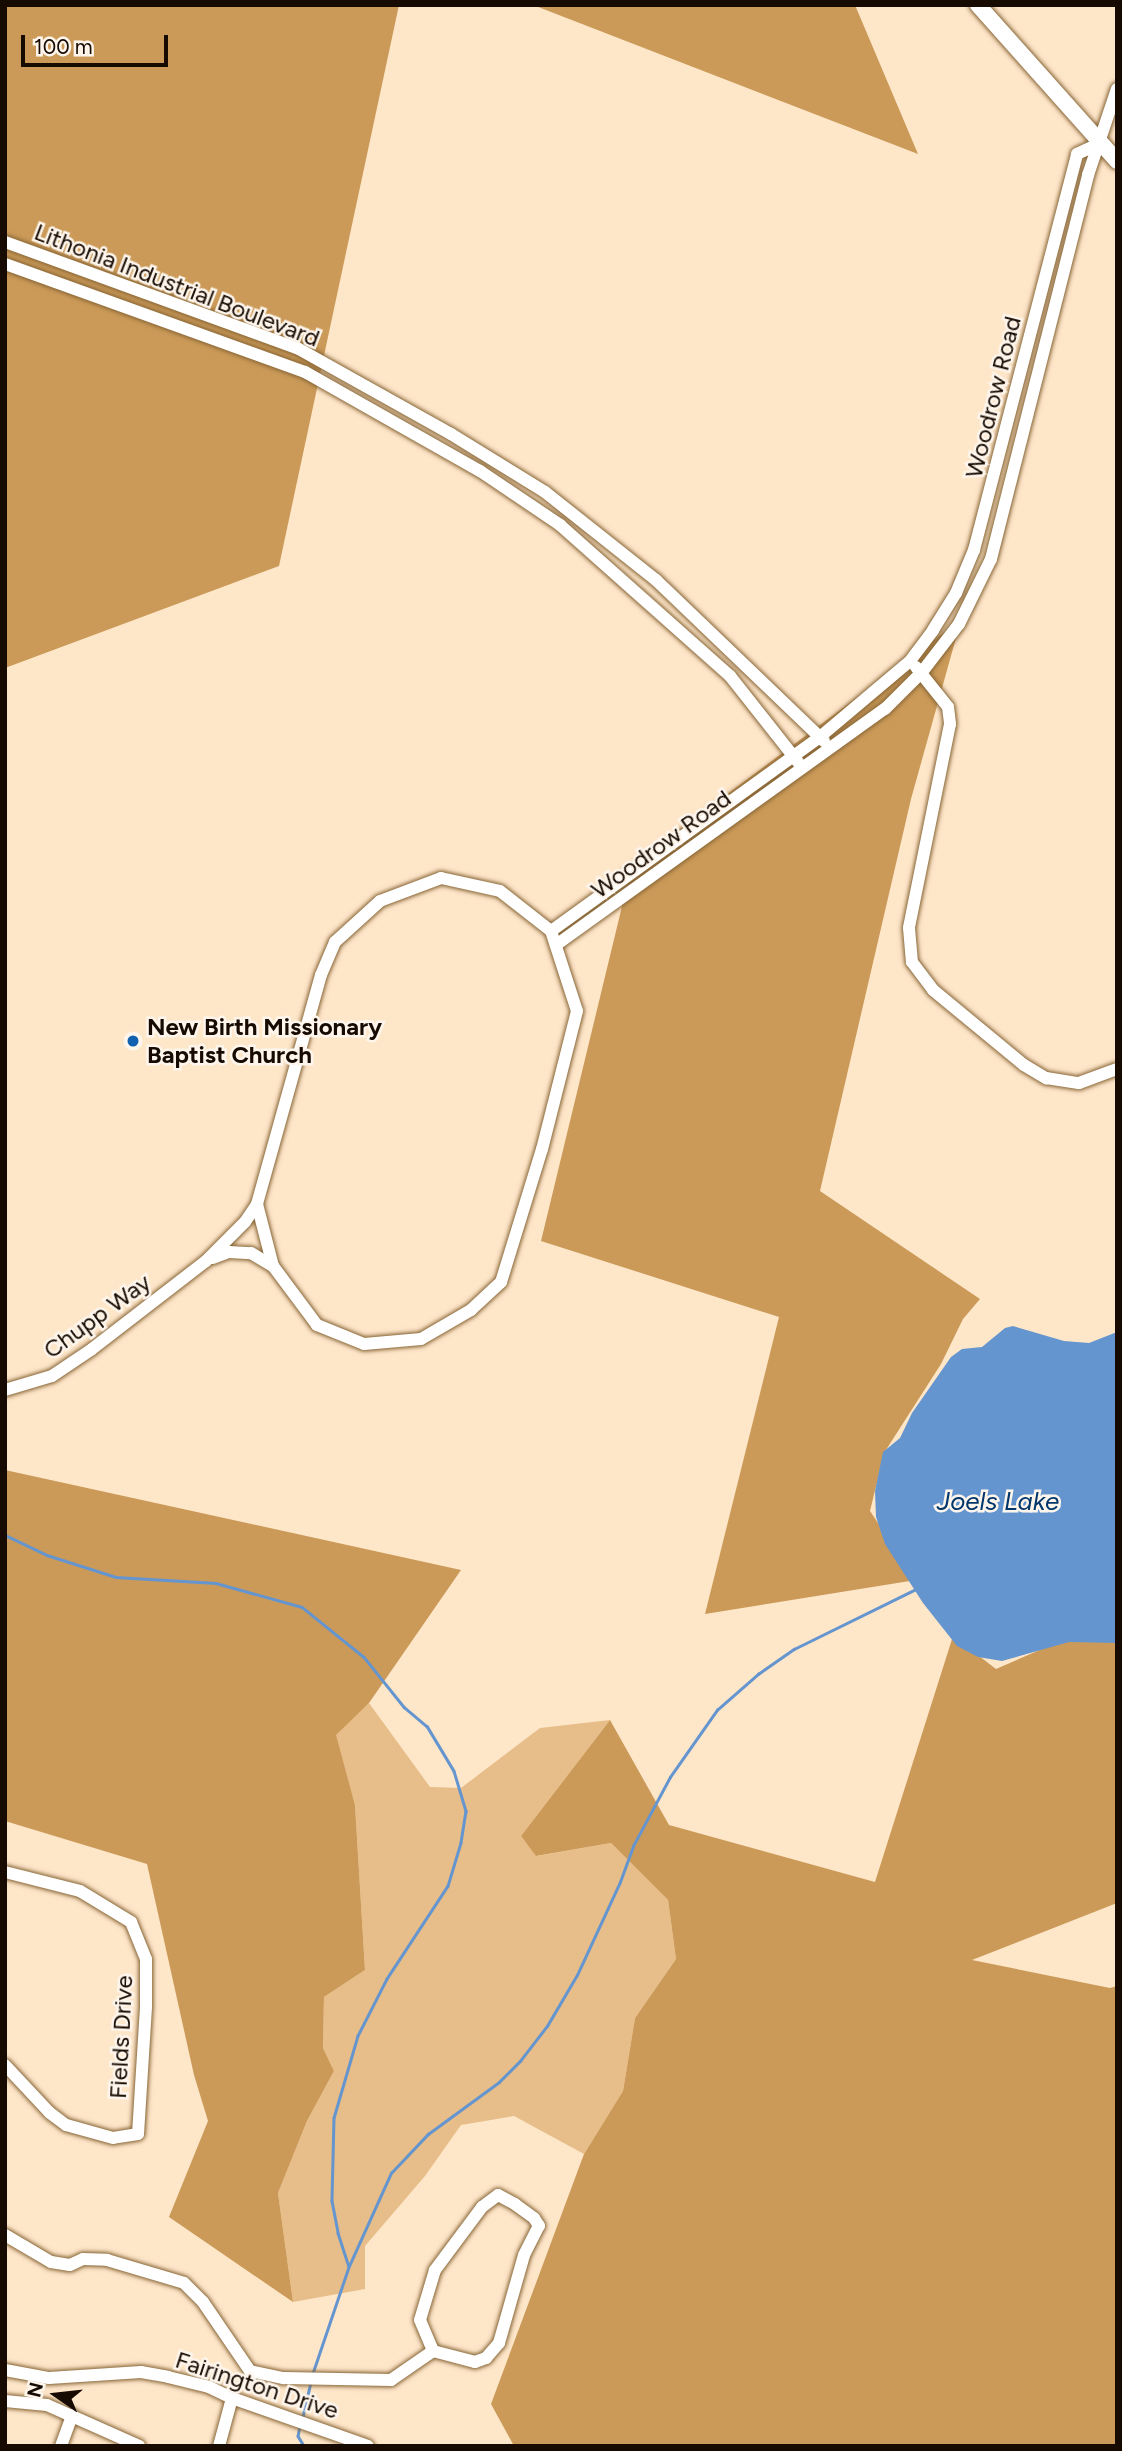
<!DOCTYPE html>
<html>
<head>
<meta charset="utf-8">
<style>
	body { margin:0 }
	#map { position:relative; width:1122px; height:2451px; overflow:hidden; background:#fee6c9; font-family:Figtree,sans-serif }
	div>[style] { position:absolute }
	.green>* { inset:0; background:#e7be89 }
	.forest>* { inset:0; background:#cb9a58 }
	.water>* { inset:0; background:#6595cf }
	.stream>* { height:2.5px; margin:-1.25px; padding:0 1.25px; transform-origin:1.25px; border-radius:1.25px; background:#6595cf }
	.roads { filter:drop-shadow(0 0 2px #876536) drop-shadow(0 0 2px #876536) }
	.minor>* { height:12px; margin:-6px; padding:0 6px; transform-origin:6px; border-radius:6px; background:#fff }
	.major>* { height:16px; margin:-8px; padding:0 8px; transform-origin:8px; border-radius:8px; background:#fff }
	.dots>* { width:19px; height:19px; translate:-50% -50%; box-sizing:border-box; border:4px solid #fef6ed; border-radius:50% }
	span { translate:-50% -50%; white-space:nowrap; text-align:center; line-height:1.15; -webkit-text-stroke:5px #fef6ed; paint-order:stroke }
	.street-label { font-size:24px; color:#170a00 }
	.poi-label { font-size:24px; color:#170a00; font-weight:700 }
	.left { translate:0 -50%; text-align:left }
	.water-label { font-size:26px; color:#00366a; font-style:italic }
	.frame { position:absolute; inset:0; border:7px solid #170a00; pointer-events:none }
	.north { position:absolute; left:21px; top:2360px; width:70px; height:70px; -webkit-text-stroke:5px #fef6ed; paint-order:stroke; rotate:284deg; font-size:19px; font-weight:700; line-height:28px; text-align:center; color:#170a00 }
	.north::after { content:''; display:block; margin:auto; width:24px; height:32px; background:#170a00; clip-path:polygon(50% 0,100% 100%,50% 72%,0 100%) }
	.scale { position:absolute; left:21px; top:35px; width:147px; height:32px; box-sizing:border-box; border:4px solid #170a00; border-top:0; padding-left:9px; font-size:21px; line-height:24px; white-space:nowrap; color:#170a00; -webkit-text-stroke:5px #fef6ed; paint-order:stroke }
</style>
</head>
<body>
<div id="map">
	<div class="green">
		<div style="clip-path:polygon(369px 1703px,430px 1787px,461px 1788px,540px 1728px,610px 1720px,521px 1836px,537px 1856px,611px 1843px,668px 1900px,676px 1959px,635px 2018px,623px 2091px,584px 2154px,514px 2116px,461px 2125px,425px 2176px,365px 2246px,365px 2289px,293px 2302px,278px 2193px,307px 2121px,334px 2071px,323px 2048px,324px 1997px,365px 1970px,355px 1805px,335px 1734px)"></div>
	</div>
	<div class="forest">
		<div style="clip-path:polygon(5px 5px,399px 5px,279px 566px,5px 668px)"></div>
		<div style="clip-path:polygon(533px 5px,855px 5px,918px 154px)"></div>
		<div style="clip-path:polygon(961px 620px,911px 799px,820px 1191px,980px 1299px,963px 1319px,941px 1364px,884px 1453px,870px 1511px,916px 1580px,705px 1614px,779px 1317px,541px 1241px,632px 865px)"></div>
		<div style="clip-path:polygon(5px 1470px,461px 1570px,369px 1703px,336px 1735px,355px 1805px,365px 1970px,324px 1997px,323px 2048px,334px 2071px,307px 2121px,278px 2193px,293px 2302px,169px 2217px,208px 2121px,194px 2075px,147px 1864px,5px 1821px)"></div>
		<div style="clip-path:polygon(1117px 1627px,1117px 1903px,972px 1960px,1110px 1988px,1117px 1986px,1117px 2446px,514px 2446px,491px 2404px,584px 2154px,623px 2091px,635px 2018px,676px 1959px,668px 1900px,611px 1843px,536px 1856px,521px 1836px,610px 1720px,669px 1825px,875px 1882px,953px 1636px,996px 1669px,1072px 1636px)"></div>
	</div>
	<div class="water">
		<div style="clip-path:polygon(1013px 1326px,1064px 1341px,1089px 1343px,1117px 1332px,1117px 1643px,1069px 1642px,1002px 1661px,978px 1657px,957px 1646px,923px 1603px,885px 1544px,876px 1517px,875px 1491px,883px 1452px,900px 1438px,912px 1413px,951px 1357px,962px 1349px,982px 1347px,1005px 1328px)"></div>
	</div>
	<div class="stream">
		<div style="left:5px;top:1535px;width:47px;rotate:25.5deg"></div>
		<div style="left:47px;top:1555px;width:72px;rotate:17.7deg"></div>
		<div style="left:116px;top:1577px;width:100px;rotate:3.4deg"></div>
		<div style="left:216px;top:1583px;width:89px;rotate:15.6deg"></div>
		<div style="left:302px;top:1607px;width:80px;rotate:38.9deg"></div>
		<div style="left:364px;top:1657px;width:64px;rotate:51.3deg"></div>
		<div style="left:404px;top:1707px;width:30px;rotate:40deg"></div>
		<div style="left:427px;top:1726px;width:52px;rotate:59deg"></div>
		<div style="left:454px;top:1771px;width:42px;rotate:73.3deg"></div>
		<div style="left:466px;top:1811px;width:32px;rotate:99deg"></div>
		<div style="left:461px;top:1843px;width:45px;rotate:106.8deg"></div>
		<div style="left:448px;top:1886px;width:111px;rotate:123.3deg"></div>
		<div style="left:387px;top:1979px;width:64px;rotate:117deg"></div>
		<div style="left:358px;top:2036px;width:85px;rotate:106.3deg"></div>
		<div style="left:334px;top:2118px;width:83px;rotate:91.4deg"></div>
		<div style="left:332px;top:2201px;width:33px;rotate:79deg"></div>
		<div style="left:338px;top:2233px;width:35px;rotate:72deg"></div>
		<div style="left:312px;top:2375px;width:115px;rotate:-71.3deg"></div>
		<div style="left:349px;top:2266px;width:102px;rotate:-65.7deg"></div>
		<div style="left:391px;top:2173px;width:54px;rotate:-46.5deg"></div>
		<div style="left:428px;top:2134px;width:88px;rotate:-36.2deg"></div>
		<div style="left:499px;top:2082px;width:30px;rotate:-45deg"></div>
		<div style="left:520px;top:2061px;width:44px;rotate:-52.4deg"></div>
		<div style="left:547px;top:2026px;width:59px;rotate:-59.5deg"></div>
		<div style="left:577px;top:1975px;width:102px;rotate:-65.2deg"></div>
		<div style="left:620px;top:1882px;width:38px;rotate:-70deg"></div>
		<div style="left:633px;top:1846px;width:78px;rotate:-61.8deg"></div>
		<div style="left:670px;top:1777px;width:82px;rotate:-55deg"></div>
		<div style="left:717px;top:1710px;width:55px;rotate:-41.3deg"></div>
		<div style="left:758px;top:1674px;width:44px;rotate:-34.8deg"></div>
		<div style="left:794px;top:1649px;width:134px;rotate:-26.2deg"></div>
		<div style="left:302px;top:2419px;width:39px;rotate:-77deg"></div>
		<div style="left:300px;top:2426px;width:10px;rotate:101deg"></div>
		<div style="left:298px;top:2436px;width:12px;rotate:59deg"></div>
	</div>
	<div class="roads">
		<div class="minor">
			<div style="left:5px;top:242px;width:311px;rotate:20deg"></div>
			<div style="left:297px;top:348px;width:176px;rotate:29.2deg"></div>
			<div style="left:451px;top:434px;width:110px;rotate:31.7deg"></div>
			<div style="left:545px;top:492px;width:142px;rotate:38.4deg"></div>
			<div style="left:656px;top:580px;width:233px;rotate:43.8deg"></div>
			<div style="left:5px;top:264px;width:319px;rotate:19.8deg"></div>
			<div style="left:305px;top:372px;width:201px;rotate:29.5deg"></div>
			<div style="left:480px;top:471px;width:97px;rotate:34deg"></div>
			<div style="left:560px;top:525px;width:227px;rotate:41.6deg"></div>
			<div style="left:730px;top:676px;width:110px;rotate:51.7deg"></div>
			<div style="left:916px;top:667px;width:51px;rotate:51.3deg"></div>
			<div style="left:948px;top:707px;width:17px;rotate:83deg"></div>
			<div style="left:950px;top:724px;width:208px;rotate:101.4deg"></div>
			<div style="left:909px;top:928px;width:34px;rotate:85deg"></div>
			<div style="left:912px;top:962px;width:35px;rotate:53deg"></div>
			<div style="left:933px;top:990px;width:118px;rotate:39.5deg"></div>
			<div style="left:1024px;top:1065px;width:26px;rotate:31deg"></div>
			<div style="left:1046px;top:1078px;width:33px;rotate:9deg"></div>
			<div style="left:1079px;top:1083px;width:40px;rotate:-20.2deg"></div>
			<div style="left:441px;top:878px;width:60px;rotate:12.4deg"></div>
			<div style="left:500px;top:891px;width:65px;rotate:38.1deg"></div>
			<div style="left:551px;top:931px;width:84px;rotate:72deg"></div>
			<div style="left:577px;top:1011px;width:142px;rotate:104.2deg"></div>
			<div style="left:542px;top:1149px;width:139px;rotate:107.1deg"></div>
			<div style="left:501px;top:1282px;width:41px;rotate:137deg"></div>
			<div style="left:471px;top:1310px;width:58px;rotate:149.9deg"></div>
			<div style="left:421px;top:1339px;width:57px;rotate:175deg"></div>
			<div style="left:364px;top:1344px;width:51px;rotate:-158deg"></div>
			<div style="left:317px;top:1325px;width:74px;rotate:-126.7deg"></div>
			<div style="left:273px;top:1266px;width:64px;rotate:-104.5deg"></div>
			<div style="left:257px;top:1204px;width:238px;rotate:-74.4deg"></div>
			<div style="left:321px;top:975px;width:36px;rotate:-67deg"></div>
			<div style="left:335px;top:942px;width:61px;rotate:-42.3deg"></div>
			<div style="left:380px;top:901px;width:65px;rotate:-20.7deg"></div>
			<div style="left:551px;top:931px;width:333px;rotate:-35.8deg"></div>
			<div style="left:821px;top:736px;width:116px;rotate:-40.1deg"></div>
			<div style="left:910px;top:661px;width:39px;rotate:-53deg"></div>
			<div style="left:933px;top:630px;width:44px;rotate:-58.1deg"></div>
			<div style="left:956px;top:593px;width:47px;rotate:-67.3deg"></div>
			<div style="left:974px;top:550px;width:409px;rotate:-75.4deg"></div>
			<div style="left:1077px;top:154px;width:26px;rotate:-25deg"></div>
			<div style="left:556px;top:945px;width:405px;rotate:-35.7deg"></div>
			<div style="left:885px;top:709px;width:52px;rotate:-45deg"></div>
			<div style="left:922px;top:672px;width:61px;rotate:-52.4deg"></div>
			<div style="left:959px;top:624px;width:72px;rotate:-63.8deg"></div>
			<div style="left:991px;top:559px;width:396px;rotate:-75.8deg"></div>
			<div style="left:1088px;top:175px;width:91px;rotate:-71.4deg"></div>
			<div style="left:213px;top:1258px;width:17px;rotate:-21deg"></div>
			<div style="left:229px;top:1252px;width:22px;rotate:3deg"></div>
			<div style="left:251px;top:1253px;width:26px;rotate:31deg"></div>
			<div style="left:5px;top:1390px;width:49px;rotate:-16.6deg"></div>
			<div style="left:52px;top:1376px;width:48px;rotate:-34deg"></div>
			<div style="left:92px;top:1349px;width:144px;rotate:-37.7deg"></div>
			<div style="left:206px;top:1261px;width:55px;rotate:-45deg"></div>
			<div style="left:245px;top:1222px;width:22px;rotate:-56deg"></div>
			<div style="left:5px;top:1872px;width:77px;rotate:14.2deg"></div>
			<div style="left:80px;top:1891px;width:60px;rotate:31.3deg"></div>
			<div style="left:131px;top:1922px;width:40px;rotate:68deg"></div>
			<div style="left:146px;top:1959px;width:48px;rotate:90deg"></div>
			<div style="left:146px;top:2007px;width:127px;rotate:93.6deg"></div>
			<div style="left:138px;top:2134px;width:25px;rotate:171deg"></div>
			<div style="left:113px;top:2138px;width:49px;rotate:-164.5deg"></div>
			<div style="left:66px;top:2125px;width:21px;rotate:-143deg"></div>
			<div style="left:49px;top:2112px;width:64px;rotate:-133.1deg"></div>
			<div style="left:5px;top:2235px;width:53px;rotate:30.4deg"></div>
			<div style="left:51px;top:2262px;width:19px;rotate:9deg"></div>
			<div style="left:70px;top:2265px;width:14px;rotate:-25deg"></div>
			<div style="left:83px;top:2259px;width:24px;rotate:2deg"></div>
			<div style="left:107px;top:2260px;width:80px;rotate:16.6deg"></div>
			<div style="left:184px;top:2283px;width:27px;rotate:45deg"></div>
			<div style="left:203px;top:2302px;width:83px;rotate:55.7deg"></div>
			<div style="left:250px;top:2371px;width:35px;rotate:12deg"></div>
			<div style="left:284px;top:2378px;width:107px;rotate:1.1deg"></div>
			<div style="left:391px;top:2380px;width:51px;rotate:-34.6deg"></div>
			<div style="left:433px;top:2351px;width:43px;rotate:14.7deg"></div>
			<div style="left:475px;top:2362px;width:12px;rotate:-20deg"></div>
			<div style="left:486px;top:2358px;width:20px;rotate:-49deg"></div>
			<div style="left:499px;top:2343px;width:91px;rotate:-74.1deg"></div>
			<div style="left:524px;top:2255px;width:33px;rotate:-63deg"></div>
			<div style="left:539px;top:2226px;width:9px;rotate:-122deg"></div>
			<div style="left:534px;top:2218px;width:24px;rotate:-144deg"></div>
			<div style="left:515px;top:2204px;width:19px;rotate:-152deg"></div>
			<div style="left:498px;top:2195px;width:20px;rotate:143deg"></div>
			<div style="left:482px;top:2207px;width:79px;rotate:126.7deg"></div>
			<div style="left:435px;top:2270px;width:52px;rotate:106.7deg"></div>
			<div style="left:420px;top:2320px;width:34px;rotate:67deg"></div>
			<div style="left:5px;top:2370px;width:45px;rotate:10.3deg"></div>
			<div style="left:49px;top:2378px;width:92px;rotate:-3.7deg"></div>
			<div style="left:141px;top:2372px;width:27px;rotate:10deg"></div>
			<div style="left:168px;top:2377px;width:42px;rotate:13.7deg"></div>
			<div style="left:209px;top:2387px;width:25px;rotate:26deg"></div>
			<div style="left:232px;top:2398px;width:144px;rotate:19.4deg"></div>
			<div style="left:5px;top:2401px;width:42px;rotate:5.4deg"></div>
			<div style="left:47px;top:2405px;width:101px;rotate:24deg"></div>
			<div style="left:61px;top:2446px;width:33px;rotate:-70deg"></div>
			<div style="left:219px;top:2446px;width:50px;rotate:-74.8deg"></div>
		</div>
		<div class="major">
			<div style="left:978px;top:5px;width:209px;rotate:48.3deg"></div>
		</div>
	</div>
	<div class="dots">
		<div style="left:133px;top:1041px;background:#1261b0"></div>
	</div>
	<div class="street-label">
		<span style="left:177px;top:285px;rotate:21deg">Lithonia Industrial Boulevard</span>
		<span style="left:993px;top:397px;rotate:-76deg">Woodrow Road</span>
		<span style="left:661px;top:844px;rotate:-36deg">Woodrow Road</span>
		<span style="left:97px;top:1316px;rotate:-36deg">Chupp Way</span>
		<span style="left:121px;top:2037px;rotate:-87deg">Fields Drive</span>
		<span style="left:257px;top:2385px;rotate:18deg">Fairington Drive</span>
	</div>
	<div class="poi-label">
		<span class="left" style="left:147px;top:1041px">New Birth Missionary<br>Baptist Church</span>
	</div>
	<div class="water-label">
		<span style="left:998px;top:1502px">Joels Lake</span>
	</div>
	<div class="frame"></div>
	<div class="north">N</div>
	<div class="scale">100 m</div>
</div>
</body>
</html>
